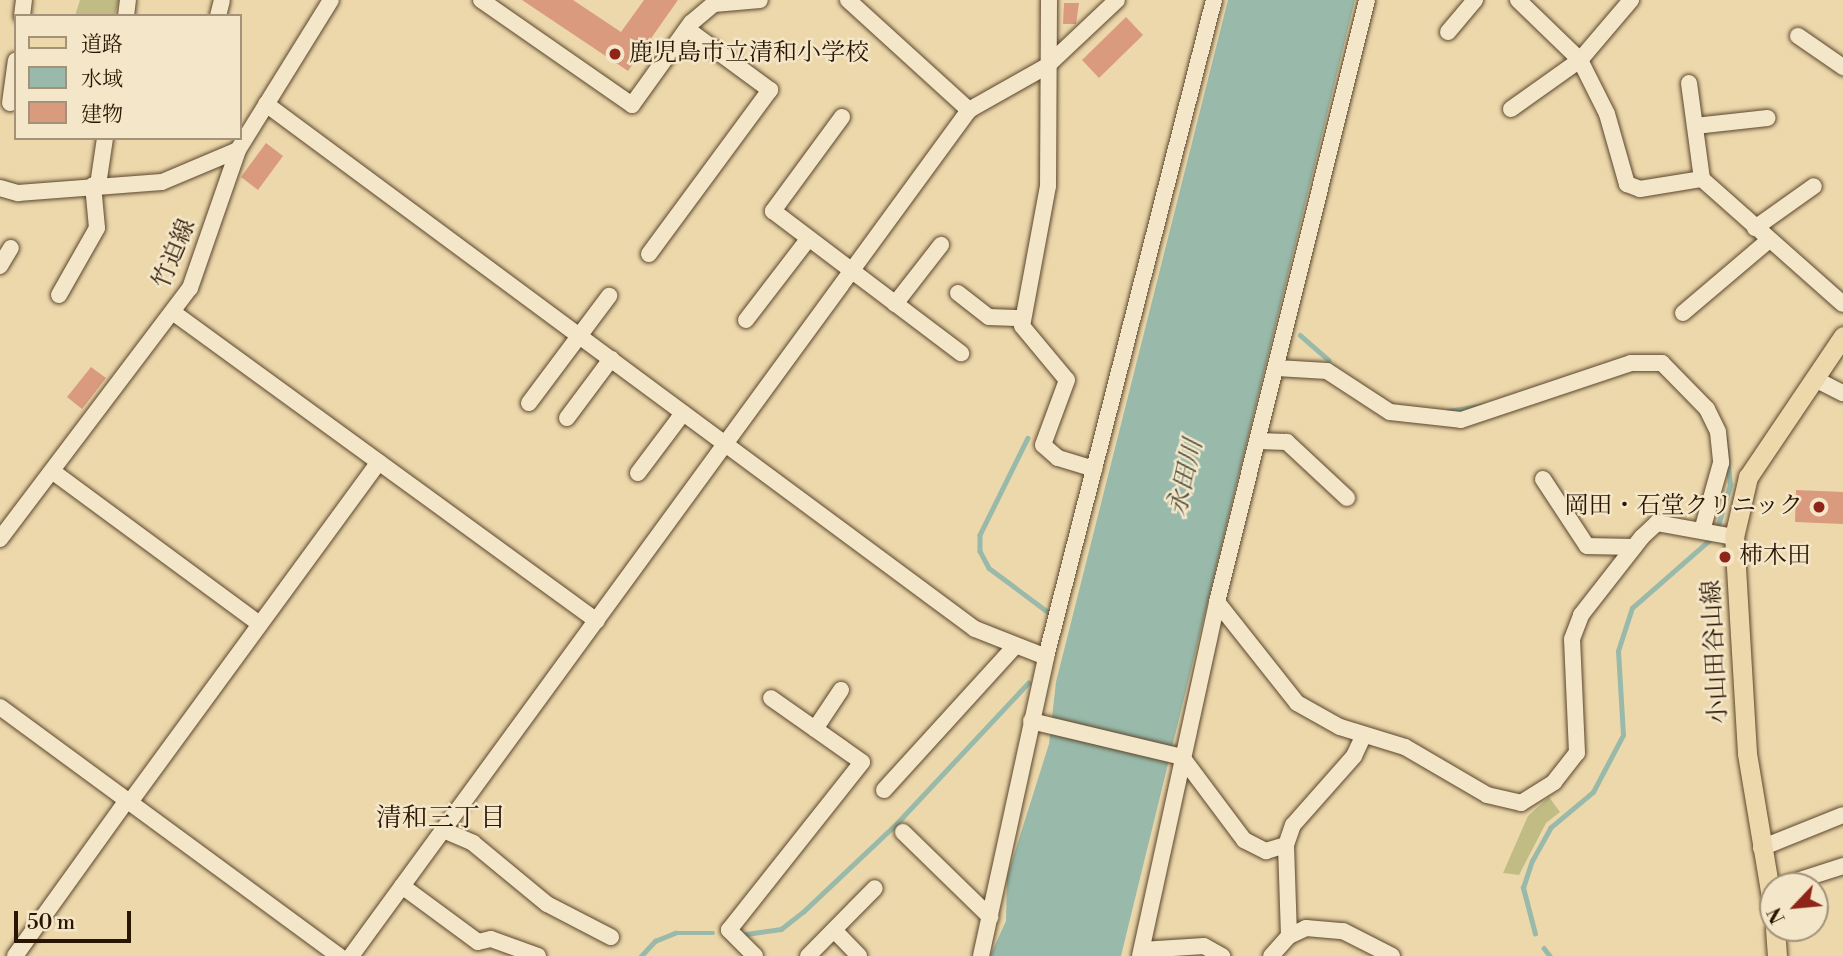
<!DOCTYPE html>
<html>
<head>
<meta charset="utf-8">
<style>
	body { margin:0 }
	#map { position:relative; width:1843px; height:956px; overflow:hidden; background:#edd8ac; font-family:"Libre Bodoni","Noto Serif JP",serif }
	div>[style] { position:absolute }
	.green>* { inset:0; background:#c0bc84 }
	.water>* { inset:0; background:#99baaa }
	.stream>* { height:4.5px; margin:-2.25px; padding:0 2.25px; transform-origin:2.25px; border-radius:2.25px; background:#99baaa }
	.building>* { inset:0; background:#da9a7e }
	.roads { filter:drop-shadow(0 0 2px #5b462c) drop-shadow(0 0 2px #5b462c) }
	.minor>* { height:16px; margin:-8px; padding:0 8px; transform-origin:8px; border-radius:8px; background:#f3e6c9 }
	.major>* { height:19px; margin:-9.5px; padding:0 9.5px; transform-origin:9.5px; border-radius:9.5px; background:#edd8ac }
	.dots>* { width:19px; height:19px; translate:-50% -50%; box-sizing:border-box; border:4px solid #f3e6c9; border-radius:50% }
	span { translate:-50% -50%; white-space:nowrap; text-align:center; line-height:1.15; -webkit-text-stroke:5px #f3e6c9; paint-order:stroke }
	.poi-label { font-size:24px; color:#2a1502 }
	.left { translate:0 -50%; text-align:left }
	.right { translate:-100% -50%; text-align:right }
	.street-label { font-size:24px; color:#2a1502 }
	.water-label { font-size:26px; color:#514f3d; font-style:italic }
	.neighbourhood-label { font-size:26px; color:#2a1502 }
	.legend { position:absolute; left:14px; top:14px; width:228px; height:126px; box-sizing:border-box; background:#f3e6c9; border:2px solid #a39279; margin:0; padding:9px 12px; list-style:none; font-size:21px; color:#2a1502 }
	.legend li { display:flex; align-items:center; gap:14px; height:35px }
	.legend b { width:35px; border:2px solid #a39279 }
	.north { position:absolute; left:1759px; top:872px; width:70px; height:70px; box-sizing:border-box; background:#f3e6c9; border:2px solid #a39279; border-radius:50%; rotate:244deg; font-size:19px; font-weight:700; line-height:28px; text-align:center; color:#2a1502 }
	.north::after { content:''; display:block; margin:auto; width:24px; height:32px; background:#8f2418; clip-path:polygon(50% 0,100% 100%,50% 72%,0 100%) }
	.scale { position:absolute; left:14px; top:911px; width:117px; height:32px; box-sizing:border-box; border:4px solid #2a1502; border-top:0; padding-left:9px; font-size:21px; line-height:24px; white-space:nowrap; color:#2a1502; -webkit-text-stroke:5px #f3e6c9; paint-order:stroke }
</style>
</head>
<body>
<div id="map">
	<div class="green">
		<div style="clip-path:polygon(80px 0,119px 0,114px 16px,75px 16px)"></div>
		<div style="clip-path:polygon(1549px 797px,1560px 812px,1546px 823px,1519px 875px,1503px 873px,1528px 816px)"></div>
	</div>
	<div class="water">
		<div style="clip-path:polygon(1228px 0,1355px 0,1121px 956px,990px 956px,1006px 921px,1007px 877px,1049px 744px,1056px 682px)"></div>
	</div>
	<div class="stream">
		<div style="left:1300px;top:335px;width:38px;rotate:41deg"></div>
		<div style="left:1448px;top:411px;width:36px;rotate:-9deg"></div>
		<div style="left:1028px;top:438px;width:108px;rotate:116.3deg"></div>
		<div style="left:980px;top:535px;width:16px;rotate:90deg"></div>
		<div style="left:980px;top:551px;width:19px;rotate:62deg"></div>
		<div style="left:989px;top:568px;width:74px;rotate:36.7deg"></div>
		<div style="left:1717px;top:529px;width:46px;rotate:-73.5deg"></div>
		<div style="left:1730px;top:485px;width:46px;rotate:-96.2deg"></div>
		<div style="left:746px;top:934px;width:35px;rotate:-8deg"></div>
		<div style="left:781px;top:929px;width:28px;rotate:-38deg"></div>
		<div style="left:803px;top:912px;width:129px;rotate:-43.4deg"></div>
		<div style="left:897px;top:823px;width:192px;rotate:-46.9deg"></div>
		<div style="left:1535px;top:934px;width:48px;rotate:-104.6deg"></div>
		<div style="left:1523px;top:888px;width:28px;rotate:-72deg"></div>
		<div style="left:1532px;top:861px;width:38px;rotate:-61deg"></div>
		<div style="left:1550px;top:828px;width:56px;rotate:-39.9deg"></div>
		<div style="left:1593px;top:792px;width:64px;rotate:-62.2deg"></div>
		<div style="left:1623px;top:735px;width:84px;rotate:-93.4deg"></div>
		<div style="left:1618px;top:651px;width:45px;rotate:-72deg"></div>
		<div style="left:1632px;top:608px;width:108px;rotate:-41.2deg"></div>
		<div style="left:1544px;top:948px;width:10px;rotate:53deg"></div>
		<div style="left:641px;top:956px;width:21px;rotate:-47deg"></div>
		<div style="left:655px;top:941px;width:22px;rotate:-22deg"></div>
		<div style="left:675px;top:933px;width:38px"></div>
	</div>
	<div class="building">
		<div style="clip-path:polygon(522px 0,573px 0,621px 32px,644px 0,678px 0,628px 71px)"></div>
		<div style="clip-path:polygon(1064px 3px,1079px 3px,1076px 24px,1063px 24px)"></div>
		<div style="clip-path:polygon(1126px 17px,1143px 35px,1099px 78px,1082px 60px)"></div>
		<div style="clip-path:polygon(266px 143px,283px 156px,258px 190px,241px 177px)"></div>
		<div style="clip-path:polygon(91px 367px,106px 378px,82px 409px,67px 397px)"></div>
		<div style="clip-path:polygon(1796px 490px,1843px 492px,1843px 524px,1795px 522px)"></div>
	</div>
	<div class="roads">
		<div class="minor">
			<div style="left:481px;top:0;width:184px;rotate:34.8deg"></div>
			<div style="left:632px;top:105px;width:101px;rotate:-54.3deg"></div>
			<div style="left:691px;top:23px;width:35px;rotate:-40deg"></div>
			<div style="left:848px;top:0;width:164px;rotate:42.3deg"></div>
			<div style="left:1049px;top:0;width:186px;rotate:90.3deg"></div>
			<div style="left:1048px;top:186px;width:142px;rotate:100.5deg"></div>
			<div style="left:1022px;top:326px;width:70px;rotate:50.2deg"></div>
			<div style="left:1067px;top:380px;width:69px;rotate:110.3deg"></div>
			<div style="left:1043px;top:445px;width:20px;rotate:41deg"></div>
			<div style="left:1058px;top:458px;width:38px;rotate:17deg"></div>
			<div style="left:1518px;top:0;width:86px;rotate:44.1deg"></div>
			<div style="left:1580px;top:60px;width:79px;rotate:-49.6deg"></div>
			<div style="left:714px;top:4px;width:46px;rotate:-5deg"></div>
			<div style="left:22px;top:16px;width:16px;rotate:-83deg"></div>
			<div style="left:126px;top:16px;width:16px;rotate:-83deg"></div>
			<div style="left:218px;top:16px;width:16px;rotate:-76deg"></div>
			<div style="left:1448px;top:32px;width:42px;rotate:-49.8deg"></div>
			<div style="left:1798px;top:36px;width:55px;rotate:34.6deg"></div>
			<div style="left:1689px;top:83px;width:97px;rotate:82.3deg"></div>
			<div style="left:10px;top:103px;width:43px;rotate:-82.1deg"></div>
			<div style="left:266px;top:104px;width:882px;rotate:36.52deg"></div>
			<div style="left:975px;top:629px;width:76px;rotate:21.5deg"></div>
			<div style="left:1511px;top:109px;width:85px;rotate:-35.4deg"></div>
			<div style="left:1580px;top:60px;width:60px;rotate:63.4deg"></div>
			<div style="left:1607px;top:114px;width:73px;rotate:74.1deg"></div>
			<div style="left:1627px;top:184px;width:14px;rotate:21deg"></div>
			<div style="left:1640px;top:189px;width:63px;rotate:-9.2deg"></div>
			<div style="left:1702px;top:179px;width:188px;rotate:41.6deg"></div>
			<div style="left:842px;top:117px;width:117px;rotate:126.3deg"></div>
			<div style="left:773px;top:211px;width:236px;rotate:37.1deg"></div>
			<div style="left:1695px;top:126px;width:73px;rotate:-6.3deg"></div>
			<div style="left:98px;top:185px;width:48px;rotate:-81.5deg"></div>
			<div style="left:0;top:188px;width:19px;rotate:16deg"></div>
			<div style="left:18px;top:193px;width:144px;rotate:-4.4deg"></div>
			<div style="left:162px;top:182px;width:82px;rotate:-22.8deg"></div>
			<div style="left:1755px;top:228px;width:72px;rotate:-35.4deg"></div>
			<div style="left:649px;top:254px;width:204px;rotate:-53.6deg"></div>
			<div style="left:770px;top:90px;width:103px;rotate:-143.7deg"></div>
			<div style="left:0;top:266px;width:21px;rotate:-59deg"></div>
			<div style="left:958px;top:293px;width:39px;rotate:38deg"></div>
			<div style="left:989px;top:317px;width:33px;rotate:2deg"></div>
			<div style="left:59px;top:295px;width:77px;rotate:-60.4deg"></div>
			<div style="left:97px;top:228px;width:43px;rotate:-95.3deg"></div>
			<div style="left:895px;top:304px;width:75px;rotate:-52.1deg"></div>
			<div style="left:174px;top:313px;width:523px;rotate:36.06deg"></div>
			<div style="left:1683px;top:313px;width:113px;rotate:-40.3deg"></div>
			<div style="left:746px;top:320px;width:103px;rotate:-52.5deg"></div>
			<div style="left:1277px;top:368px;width:50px;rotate:3.4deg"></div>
			<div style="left:1327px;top:371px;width:75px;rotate:33.1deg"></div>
			<div style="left:1390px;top:412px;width:71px;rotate:6.4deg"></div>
			<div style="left:1461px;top:420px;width:179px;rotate:-18.5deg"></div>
			<div style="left:1631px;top:363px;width:31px"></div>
			<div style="left:1662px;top:363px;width:64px;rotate:45.6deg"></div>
			<div style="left:1707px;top:409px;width:25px;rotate:64deg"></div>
			<div style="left:1718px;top:432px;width:31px;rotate:84deg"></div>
			<div style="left:1721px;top:463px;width:66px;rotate:105.7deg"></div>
			<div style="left:1815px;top:379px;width:31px;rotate:27deg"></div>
			<div style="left:529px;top:403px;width:134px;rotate:-53.2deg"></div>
			<div style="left:567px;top:418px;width:74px;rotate:-53.3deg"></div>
			<div style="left:1258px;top:441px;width:29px;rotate:2deg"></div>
			<div style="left:1287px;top:442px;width:82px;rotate:43deg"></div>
			<div style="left:52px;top:471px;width:256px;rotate:36.4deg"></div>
			<div style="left:638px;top:473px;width:75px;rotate:-53.1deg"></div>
			<div style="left:1543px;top:479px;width:80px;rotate:56.7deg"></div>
			<div style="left:1587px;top:546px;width:47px;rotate:1.2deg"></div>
			<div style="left:0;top:539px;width:315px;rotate:-52.9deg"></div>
			<div style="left:190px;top:288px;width:146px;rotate:-70.8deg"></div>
			<div style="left:238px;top:150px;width:176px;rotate:-58.2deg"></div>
			<div style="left:1217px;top:602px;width:129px;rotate:51.6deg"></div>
			<div style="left:1297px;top:703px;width:49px;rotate:29.2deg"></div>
			<div style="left:1340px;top:727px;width:68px;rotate:17.1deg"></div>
			<div style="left:1405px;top:747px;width:95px;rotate:30.3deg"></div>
			<div style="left:1487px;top:795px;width:35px;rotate:13deg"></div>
			<div style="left:1521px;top:803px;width:39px;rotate:-32deg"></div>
			<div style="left:1554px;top:782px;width:37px;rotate:-52deg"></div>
			<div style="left:1577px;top:753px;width:114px;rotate:-92.5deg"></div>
			<div style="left:1572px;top:639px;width:26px;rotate:-69deg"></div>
			<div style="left:1581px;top:615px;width:99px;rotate:-52deg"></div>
			<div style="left:1642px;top:537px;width:21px;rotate:-43deg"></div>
			<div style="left:1657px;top:523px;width:78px;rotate:10.3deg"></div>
			<div style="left:0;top:707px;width:421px;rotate:36.3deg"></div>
			<div style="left:1031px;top:721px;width:155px;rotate:13.4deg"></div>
			<div style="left:1182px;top:757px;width:104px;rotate:53.2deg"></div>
			<div style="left:1244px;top:840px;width:25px;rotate:27deg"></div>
			<div style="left:1266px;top:851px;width:21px;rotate:-17deg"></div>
			<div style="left:815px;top:729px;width:47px;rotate:-56.3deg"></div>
			<div style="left:884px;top:790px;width:195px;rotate:-47.7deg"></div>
			<div style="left:130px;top:802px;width:421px;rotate:-53.8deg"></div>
			<div style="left:443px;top:830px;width:33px;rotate:23deg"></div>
			<div style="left:473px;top:843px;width:96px;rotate:39.5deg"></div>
			<div style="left:547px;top:904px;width:72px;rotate:27.3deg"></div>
			<div style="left:903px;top:832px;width:122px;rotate:44.3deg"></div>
			<div style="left:1761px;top:848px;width:88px;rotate:-21.9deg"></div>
			<div style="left:402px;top:886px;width:94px;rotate:36.4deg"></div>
			<div style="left:478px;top:942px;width:13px;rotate:-13deg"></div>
			<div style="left:491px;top:939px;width:50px;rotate:19.9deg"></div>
			<div style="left:1781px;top:886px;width:65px;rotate:-17.9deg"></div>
			<div style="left:834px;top:930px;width:36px;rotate:46deg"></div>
			<div style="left:1289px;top:936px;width:19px;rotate:-25deg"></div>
			<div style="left:1306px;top:928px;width:37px;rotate:5deg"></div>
			<div style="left:1343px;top:931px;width:55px;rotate:27deg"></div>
			<div style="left:1142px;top:950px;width:62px;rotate:-3.7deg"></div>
			<div style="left:1204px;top:946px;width:21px;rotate:29deg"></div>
			<div style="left:15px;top:956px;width:192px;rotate:-54.3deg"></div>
			<div style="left:351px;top:956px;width:1048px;rotate:-53.85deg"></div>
			<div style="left:969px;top:110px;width:90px;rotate:-29.4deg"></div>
			<div style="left:1047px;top:66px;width:96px;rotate:-43.3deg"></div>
			<div style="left:755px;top:956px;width:37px;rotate:-135deg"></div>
			<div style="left:729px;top:930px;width:214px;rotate:-51.6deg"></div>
			<div style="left:862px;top:762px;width:111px;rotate:-144.9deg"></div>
			<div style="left:808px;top:956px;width:95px;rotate:-45.4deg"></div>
			<div style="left:981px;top:956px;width:306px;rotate:-77.7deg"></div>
			<div style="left:1046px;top:657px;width:678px;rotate:-75.66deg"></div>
			<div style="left:1140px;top:956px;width:362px;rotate:-77.7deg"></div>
			<div style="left:1217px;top:602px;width:620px;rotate:-76.01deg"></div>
			<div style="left:1271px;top:956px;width:27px;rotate:-48deg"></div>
			<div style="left:1289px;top:936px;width:91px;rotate:-91.9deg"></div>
			<div style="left:1286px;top:845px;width:21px;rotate:-71deg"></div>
			<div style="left:1293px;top:825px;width:92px;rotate:-48.5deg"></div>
			<div style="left:1354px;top:756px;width:23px;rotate:-65deg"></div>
		</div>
		<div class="major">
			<div style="left:1773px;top:909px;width:158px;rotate:-99.5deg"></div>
			<div style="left:1747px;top:753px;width:216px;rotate:-93.4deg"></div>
			<div style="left:1734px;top:537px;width:62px;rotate:-76.9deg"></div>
			<div style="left:1748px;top:477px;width:170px;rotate:-56deg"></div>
			<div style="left:1775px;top:928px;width:28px;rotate:86deg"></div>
		</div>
	</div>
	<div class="dots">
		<div style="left:615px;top:54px;background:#8f2418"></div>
		<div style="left:1819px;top:507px;background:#8f2418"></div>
		<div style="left:1725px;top:557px;background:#8f2418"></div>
	</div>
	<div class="poi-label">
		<span class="left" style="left:629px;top:54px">鹿児島市立清和小学校</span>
		<span class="right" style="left:1803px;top:507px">岡田・石堂クリニック</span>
		<span class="left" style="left:1739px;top:557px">柿木田</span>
	</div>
	<div class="street-label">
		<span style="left:175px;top:254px;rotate:-67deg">竹迫線</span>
		<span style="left:1716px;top:652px;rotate:-93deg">小山田谷山線</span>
	</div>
	<div class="water-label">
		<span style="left:1186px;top:478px;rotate:-77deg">永田川</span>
	</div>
	<div class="neighbourhood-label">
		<span style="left:441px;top:819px">清和三丁目</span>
	</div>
	<ul class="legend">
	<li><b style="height:9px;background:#edd8ac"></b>道路</li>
	<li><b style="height:19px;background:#99baaa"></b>水域</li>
	<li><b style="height:19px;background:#da9a7e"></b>建物</li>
	</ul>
	<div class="north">N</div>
	<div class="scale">50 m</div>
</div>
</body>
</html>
